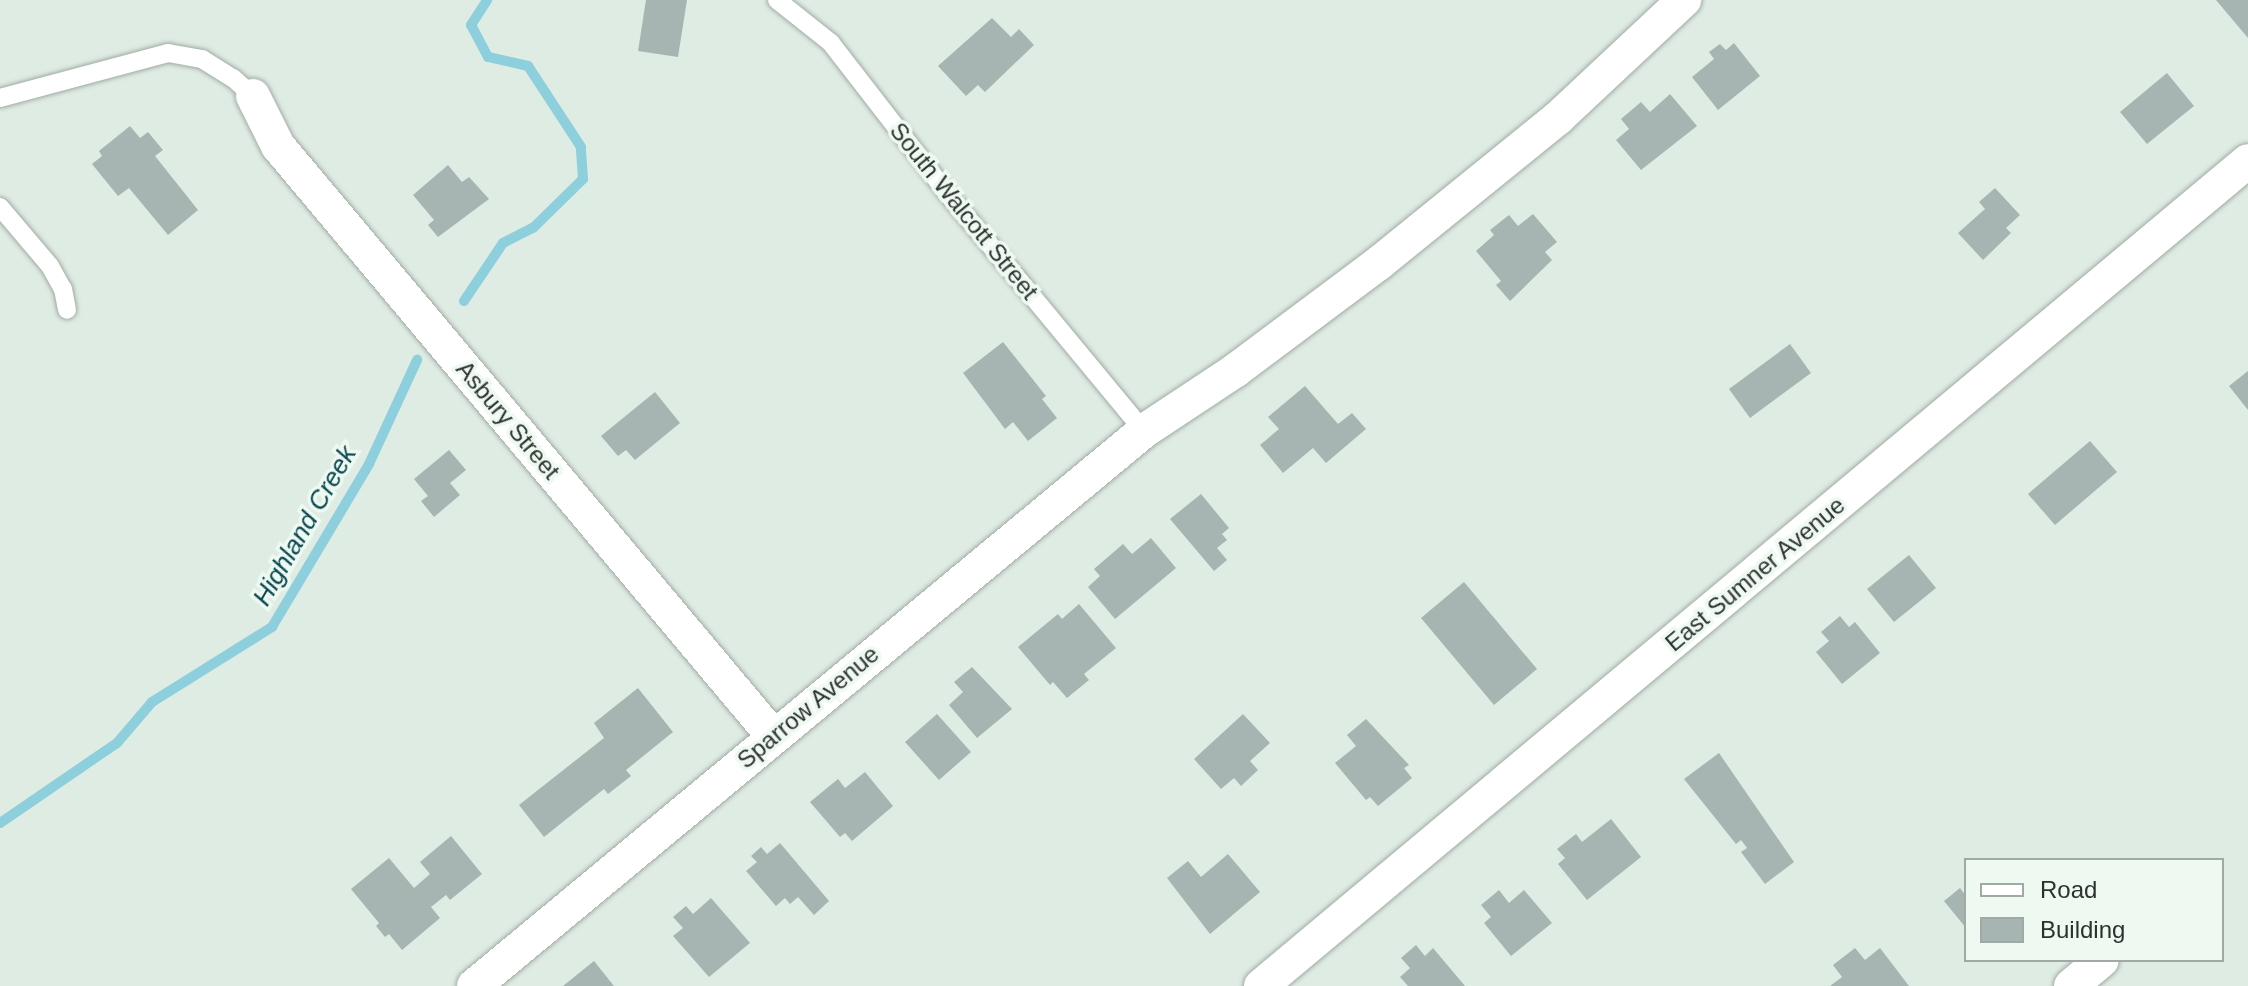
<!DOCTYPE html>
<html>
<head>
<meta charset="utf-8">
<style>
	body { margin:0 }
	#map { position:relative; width:2248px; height:986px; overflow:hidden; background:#dfece3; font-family:Arial,sans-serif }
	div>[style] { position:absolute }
	.stream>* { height:10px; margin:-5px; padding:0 5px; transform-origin:5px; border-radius:5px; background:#8dcfdc }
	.building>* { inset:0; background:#a6b5b2 }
	.roads { filter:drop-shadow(0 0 2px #a0aba4) drop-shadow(0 0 2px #a0aba4) }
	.service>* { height:18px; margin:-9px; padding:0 9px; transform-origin:9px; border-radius:9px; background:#fff }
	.minor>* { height:34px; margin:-17px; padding:0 17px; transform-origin:17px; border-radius:17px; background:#fff }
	span { translate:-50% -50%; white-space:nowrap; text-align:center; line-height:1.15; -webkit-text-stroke:7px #edf9f1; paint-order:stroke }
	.street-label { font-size:24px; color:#2d322e }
	.water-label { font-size:26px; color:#0a4751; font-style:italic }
	.legend { position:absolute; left:1964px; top:858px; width:260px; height:104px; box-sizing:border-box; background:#edf9f1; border:2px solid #a0a9a3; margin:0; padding:10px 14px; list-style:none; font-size:24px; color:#2d322e }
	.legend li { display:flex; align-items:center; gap:16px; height:40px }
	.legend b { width:40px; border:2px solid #a0a9a3 }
</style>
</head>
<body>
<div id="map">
	<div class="stream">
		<div style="left:464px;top:301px;width:70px;rotate:-56.1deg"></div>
		<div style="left:503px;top:243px;width:34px;rotate:-27deg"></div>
		<div style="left:533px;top:228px;width:70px;rotate:-44.4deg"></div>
		<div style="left:583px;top:179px;width:32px;rotate:-94deg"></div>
		<div style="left:581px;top:147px;width:97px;rotate:-123.2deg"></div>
		<div style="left:528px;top:66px;width:41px;rotate:-167.3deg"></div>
		<div style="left:488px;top:57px;width:36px;rotate:-118deg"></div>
		<div style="left:471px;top:25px;width:30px;rotate:-57deg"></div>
		<div style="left:0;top:823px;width:142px;rotate:-34.4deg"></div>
		<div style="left:117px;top:743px;width:54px;rotate:-49.5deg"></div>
		<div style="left:152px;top:702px;width:142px;rotate:-32deg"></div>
		<div style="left:272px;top:627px;width:190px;rotate:-59.2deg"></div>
		<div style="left:369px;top:464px;width:115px;rotate:-65.2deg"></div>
	</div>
	<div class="building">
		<div style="clip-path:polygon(646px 0,687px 0,678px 57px,638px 51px)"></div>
		<div style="clip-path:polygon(2216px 0,2248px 0,2248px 38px)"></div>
		<div style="clip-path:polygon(992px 18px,1011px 37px,1019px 29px,1034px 45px,985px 92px,978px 85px,966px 96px,938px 66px)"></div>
		<div style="clip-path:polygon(1734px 43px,1760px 76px,1718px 110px,1692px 77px,1714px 59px,1709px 52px,1720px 44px,1726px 50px)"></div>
		<div style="clip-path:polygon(2167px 73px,2194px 106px,2147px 144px,2120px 112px)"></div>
		<div style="clip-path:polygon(1670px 94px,1697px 126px,1641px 170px,1616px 140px,1629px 129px,1621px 119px,1641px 102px,1650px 112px)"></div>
		<div style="clip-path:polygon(130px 126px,140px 138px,148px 132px,163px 150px,155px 156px,198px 210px,168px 235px,129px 188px,118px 196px,92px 164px,102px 156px,99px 151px)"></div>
		<div style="clip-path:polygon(448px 165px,462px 182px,469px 177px,489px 199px,438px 237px,428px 225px,434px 220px,413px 195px)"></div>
		<div style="clip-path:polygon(1995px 188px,2020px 215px,2006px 228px,2011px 233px,1983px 260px,1958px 233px,1985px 209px,1979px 202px)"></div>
		<div style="clip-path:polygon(1533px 214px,1557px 242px,1545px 252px,1552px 260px,1510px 301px,1496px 285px,1501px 281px,1476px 251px,1494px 235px,1490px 230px,1509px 215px,1518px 226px)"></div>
		<div style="clip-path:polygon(1003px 342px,1046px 396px,1042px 399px,1057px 418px,1028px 441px,1013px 422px,1005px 429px,963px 373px)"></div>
		<div style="clip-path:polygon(1790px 344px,1811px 373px,1750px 418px,1729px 389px)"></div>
		<div style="clip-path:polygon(2248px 371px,2248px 410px,2229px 386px)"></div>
		<div style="clip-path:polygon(1305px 386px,1338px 424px,1352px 413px,1366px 429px,1326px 463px,1313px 448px,1283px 473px,1260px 445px,1279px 429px,1268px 417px)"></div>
		<div style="clip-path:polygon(655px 392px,680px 423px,635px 460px,626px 450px,618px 456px,601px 436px)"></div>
		<div style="clip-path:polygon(2090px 441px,2117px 472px,2055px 525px,2028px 494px)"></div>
		<div style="clip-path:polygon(449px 450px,466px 470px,450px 483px,460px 495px,434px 517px,421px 501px,428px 496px,414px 479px)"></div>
		<div style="clip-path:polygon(1201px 494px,1229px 528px,1222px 534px,1227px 540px,1217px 548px,1227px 560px,1214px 571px,1170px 519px)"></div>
		<div style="clip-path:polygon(1151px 538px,1176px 568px,1115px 619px,1088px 587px,1100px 576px,1094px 569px,1123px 544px,1132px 554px)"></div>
		<div style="clip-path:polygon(1909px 555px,1936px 588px,1894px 622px,1867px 589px)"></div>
		<div style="clip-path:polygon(1464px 582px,1537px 669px,1494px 705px,1421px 618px)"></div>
		<div style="clip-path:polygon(1079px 604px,1116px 648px,1084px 674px,1089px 680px,1067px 698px,1053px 682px,1050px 685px,1018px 647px,1058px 614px,1062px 619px)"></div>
		<div style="clip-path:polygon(1840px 616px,1849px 627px,1855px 622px,1880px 653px,1842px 684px,1816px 652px,1829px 641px,1821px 632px)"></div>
		<div style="clip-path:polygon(972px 667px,1012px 709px,977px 738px,949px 705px,963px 692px,954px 682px)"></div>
		<div style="clip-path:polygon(638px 688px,673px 732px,626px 770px,631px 776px,608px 794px,604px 789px,544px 837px,519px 805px,604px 738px,594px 723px)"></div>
		<div style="clip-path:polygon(937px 714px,971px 752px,939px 780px,905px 742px)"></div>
		<div style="clip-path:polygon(1243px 714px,1270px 743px,1250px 761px,1258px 770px,1241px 786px,1234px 778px,1221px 789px,1194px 759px)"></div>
		<div style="clip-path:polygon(1366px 719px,1409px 765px,1404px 768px,1412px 778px,1378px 806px,1370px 797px,1366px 800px,1335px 763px,1356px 746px,1347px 735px)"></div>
		<div style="clip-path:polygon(1719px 753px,1794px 862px,1765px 884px,1741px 852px,1747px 848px,1741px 840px,1736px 844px,1684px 779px)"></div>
		<div style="clip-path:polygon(865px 772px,893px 806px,852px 841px,845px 833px,840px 837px,810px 802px,838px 779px,845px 788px)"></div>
		<div style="clip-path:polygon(1611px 819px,1641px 857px,1587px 900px,1558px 864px,1565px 858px,1557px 849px,1576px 834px,1582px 842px)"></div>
		<div style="clip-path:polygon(451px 836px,482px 874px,450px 900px,446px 895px,431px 907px,440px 918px,402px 950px,389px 934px,385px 937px,376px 926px,379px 923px,351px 889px,389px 858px,414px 888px,430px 874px,420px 862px)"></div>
		<div style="clip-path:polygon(780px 843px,829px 901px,814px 915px,798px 897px,790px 904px,785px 898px,776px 906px,746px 871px,757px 862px,751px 856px,761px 847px,767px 854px)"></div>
		<div style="clip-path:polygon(1228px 854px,1260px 892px,1210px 934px,1167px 878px,1188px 861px,1201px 877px)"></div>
		<div style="clip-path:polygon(1960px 888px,1966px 896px,1966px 928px,1944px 901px)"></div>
		<div style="clip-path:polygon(1499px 890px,1509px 903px,1524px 890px,1552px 923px,1511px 956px,1484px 923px,1491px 917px,1481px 905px)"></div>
		<div style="clip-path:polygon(711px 898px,750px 943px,709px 977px,673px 936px,683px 928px,673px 917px,686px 906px,693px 914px)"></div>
		<div style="clip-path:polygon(1416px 945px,1425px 956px,1433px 948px,1465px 986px,1408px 986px,1400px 977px,1410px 968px,1401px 958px)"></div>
		<div style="clip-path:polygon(1855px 948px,1865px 960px,1880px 948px,1909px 986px,1830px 986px,1842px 977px,1833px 965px)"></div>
		<div style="clip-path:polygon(594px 961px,614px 986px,563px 986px)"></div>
	</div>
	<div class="roads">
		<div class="service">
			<div style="left:777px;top:0;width:69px;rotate:38.5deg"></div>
			<div style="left:831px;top:43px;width:188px;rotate:52.3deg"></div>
			<div style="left:946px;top:192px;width:310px;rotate:50.4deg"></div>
			<div style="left:0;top:98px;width:174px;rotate:-15deg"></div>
			<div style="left:168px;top:53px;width:35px;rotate:10deg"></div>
			<div style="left:202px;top:59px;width:36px;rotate:32deg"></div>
			<div style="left:233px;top:78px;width:27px;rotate:42deg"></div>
			<div style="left:0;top:207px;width:77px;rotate:49.7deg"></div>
			<div style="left:50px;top:266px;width:26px;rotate:61deg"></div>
			<div style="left:63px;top:289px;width:21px;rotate:79deg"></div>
		</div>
		<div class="minor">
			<div style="left:253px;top:96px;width:56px;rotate:63.4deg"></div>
			<div style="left:278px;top:146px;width:770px;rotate:50deg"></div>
			<div style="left:474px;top:986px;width:870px;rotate:-39.64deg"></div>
			<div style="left:1144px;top:431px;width:110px;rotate:-33.5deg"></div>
			<div style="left:1236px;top:370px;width:179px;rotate:-36.8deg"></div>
			<div style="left:1379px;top:263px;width:230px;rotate:-39deg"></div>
			<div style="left:1558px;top:118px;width:173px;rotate:-43.1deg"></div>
			<div style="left:1261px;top:986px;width:1286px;rotate:-39.89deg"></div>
			<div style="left:2071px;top:986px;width:40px;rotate:-40deg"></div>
		</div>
	</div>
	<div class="street-label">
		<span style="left:964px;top:211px;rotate:51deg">South Walcott Street</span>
		<span style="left:508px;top:420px;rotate:50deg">Asbury Street</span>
		<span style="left:1755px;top:574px;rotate:-40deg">East Sumner Avenue</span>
		<span style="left:808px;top:707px;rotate:-40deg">Sparrow Avenue</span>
	</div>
	<div class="water-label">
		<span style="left:305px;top:526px;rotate:-60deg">Highland Creek</span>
	</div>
	<ul class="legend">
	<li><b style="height:10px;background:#fff"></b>Road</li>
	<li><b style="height:22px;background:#a6b5b2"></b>Building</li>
	</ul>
</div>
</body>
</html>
